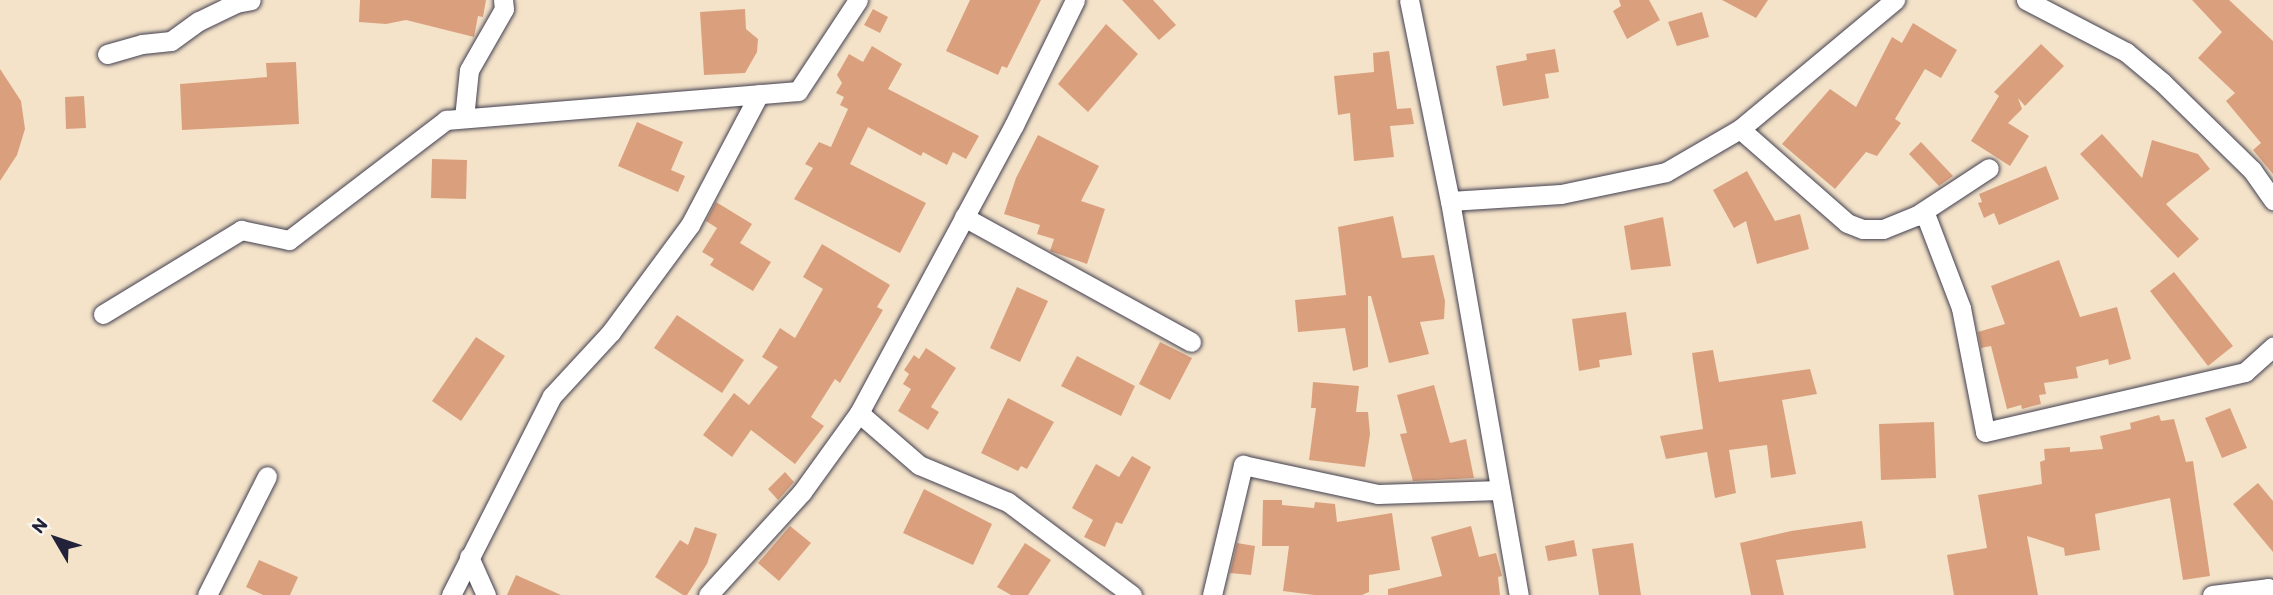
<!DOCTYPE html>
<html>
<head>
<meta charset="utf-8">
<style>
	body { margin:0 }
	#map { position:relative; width:2273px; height:595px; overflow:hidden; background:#f4e3c9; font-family:Itim,sans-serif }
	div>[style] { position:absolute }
	.building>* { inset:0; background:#daa07e }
	.roads { filter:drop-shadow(0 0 2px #423f50) drop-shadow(0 0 2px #423f50) }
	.minor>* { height:19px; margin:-9.5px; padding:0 9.5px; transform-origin:9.5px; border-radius:9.5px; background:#fff }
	span { translate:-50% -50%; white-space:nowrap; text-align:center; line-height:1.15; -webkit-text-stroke:6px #fbf7ec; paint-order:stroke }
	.north { position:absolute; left:21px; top:504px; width:70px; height:70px; -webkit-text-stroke:5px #fbf7ec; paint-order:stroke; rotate:309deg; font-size:19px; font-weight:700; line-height:28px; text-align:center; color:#22223b }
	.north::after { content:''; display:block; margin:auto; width:24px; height:32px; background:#22223b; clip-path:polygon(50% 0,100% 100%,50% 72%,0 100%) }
</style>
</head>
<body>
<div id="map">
	<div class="building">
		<div style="clip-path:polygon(360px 0,486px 0,483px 17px,478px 16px,474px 37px,406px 20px,386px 24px,359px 22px)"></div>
		<div style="clip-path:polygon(970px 0,1041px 0,1007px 68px,1002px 66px,998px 75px,946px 51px)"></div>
		<div style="clip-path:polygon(1122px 0,1153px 0,1176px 25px,1159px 40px)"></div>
		<div style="clip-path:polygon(1619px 0,1649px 0,1660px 20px,1627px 39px,1613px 11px,1621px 6px)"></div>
		<div style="clip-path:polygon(1722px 0,1768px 0,1756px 18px)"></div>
		<div style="clip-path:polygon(2192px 0,2229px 0,2273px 41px,2273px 174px,2253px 150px,2261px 143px,2226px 101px,2235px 93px,2198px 58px,2222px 32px)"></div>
		<div style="clip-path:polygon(745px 9px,746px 29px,758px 39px,757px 52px,745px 73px,704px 75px,700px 12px)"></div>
		<div style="clip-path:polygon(873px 9px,888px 17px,880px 33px,864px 25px)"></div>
		<div style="clip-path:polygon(1702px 12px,1709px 37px,1677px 46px,1668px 22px)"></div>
		<div style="clip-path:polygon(1913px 23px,1957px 50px,1941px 78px,1925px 69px,1895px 119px,1901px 123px,1877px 156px,1866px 152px,1835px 189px,1782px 144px,1830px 89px,1856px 107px,1892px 37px,1902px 43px)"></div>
		<div style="clip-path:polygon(1106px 24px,1138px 54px,1088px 112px,1058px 84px)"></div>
		<div style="clip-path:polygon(2041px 44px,2064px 66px,2025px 106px,2018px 98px,2022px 109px,2008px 123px,2029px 136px,2010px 166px,1971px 141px,1999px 96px,1994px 92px)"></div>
		<div style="clip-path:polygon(872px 46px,902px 64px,888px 89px,979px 136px,966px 159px,953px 152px,947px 165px,923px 152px,921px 156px,868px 127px,850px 164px,926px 203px,900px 253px,794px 199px,813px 168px,805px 164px,819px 142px,831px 147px,848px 109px,840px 105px,844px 97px,836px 93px,842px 83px,837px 75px,849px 54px,863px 62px)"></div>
		<div style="clip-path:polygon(1555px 49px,1559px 72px,1545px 74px,1549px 98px,1503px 106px,1496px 66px,1527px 60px,1526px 54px)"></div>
		<div style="clip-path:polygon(1389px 51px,1397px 109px,1411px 108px,1414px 124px,1390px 126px,1394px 157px,1354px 161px,1350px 113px,1338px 115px,1334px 76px,1374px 72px,1373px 53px)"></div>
		<div style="clip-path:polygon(296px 62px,299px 124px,182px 130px,180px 84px,267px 77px,266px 63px)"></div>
		<div style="clip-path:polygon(0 69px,21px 101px,25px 129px,17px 155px,0 181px)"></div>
		<div style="clip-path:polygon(84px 96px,86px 128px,66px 129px,65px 97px)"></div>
		<div style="clip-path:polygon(637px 122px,683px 142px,671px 170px,685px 176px,678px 192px,618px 166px)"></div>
		<div style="clip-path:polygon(2102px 134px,2142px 178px,2152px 140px,2198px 154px,2210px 169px,2166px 204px,2199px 239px,2178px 258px,2080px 154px)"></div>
		<div style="clip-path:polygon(1038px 135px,1099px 166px,1081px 201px,1105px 209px,1087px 264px,1050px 251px,1054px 239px,1037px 234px,1040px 225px,1004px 214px,1016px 178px)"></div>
		<div style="clip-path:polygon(1921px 142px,1953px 176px,1939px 186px,1909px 154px)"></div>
		<div style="clip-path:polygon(432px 159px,467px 160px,466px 199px,431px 198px)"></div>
		<div style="clip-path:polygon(2046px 166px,2059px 199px,1999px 225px,1994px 213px,1984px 218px,1978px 203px,1982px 202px,1979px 194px)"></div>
		<div style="clip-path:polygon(1747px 171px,1775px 221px,1800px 214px,1809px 249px,1757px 264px,1746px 221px,1734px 228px,1713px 190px)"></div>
		<div style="clip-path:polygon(716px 202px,752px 224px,740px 243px,771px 262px,753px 291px,710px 265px,714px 259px,702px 252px,717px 228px,706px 221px)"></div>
		<div style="clip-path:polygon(1393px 216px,1402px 258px,1434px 255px,1445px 301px,1444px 319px,1420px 322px,1429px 354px,1389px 363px,1371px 296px,1368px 296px,1368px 367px,1353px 371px,1345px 328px,1298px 332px,1295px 300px,1346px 295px,1338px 227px)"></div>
		<div style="clip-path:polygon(1663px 217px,1671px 266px,1631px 270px,1624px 226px)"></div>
		<div style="clip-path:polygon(822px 244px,890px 285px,877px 307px,883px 310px,840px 383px,835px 379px,811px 417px,824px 426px,795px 464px,751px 430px,732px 457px,703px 435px,734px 393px,749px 405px,778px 367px,762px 357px,780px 328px,795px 338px,823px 289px,803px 277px)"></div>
		<div style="clip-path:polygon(2059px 260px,2080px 317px,2117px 307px,2131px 359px,2109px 365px,2108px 359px,2076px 367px,2078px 378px,2044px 383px,2046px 394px,2039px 395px,2041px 404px,2022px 409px,2021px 405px,2007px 409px,1991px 346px,1981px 348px,1978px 332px,2005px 324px,1991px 286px)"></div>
		<div style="clip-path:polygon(2174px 272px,2233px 346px,2208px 366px,2150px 291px)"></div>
		<div style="clip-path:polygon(1017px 287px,1048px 301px,1020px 362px,990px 348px)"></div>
		<div style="clip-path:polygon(1626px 312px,1632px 355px,1599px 360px,1600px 367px,1579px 371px,1572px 319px)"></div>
		<div style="clip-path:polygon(677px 315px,744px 360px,722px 393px,654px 348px)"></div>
		<div style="clip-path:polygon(476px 337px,505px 356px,461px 421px,432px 401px)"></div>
		<div style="clip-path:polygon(1160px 342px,1192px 358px,1170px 400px,1139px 384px)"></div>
		<div style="clip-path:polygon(926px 348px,956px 368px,931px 407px,939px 412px,928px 430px,898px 411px,911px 389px,903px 384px,909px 374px,904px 370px,914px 355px,919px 359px)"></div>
		<div style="clip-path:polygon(1713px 350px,1719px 382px,1810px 369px,1817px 394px,1782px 400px,1796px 474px,1771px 478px,1767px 445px,1729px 450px,1736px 493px,1715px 498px,1707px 452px,1666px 459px,1660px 436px,1703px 429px,1692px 353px)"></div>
		<div style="clip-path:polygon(1077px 356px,1135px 386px,1121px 416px,1061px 386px)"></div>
		<div style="clip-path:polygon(1313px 382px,1359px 386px,1356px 412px,1368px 412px,1370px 434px,1365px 467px,1309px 460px,1316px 408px,1311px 408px)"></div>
		<div style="clip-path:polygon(1434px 385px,1450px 443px,1466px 439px,1474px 478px,1413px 481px,1400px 434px,1407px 433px,1397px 395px)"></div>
		<div style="clip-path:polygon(1008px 398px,1054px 422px,1027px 469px,1021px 466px,1018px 471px,981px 453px)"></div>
		<div style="clip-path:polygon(2230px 408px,2247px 448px,2222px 458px,2205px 418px)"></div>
		<div style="clip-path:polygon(2159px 415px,2161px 421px,2174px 419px,2186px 462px,2193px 461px,2210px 576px,2183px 580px,2170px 498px,2095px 514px,2100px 550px,2065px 556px,2064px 548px,2027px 536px,2038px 595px,1954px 595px,1947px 555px,1987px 548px,1978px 495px,2042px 484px,2040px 462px,2045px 460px,2044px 449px,2070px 447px,2070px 452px,2103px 449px,2100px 436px,2131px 429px,2130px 423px)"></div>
		<div style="clip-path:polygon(1934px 422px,1936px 478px,1881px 480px,1879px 424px)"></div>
		<div style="clip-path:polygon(1132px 456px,1151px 467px,1122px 524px,1116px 522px,1105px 547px,1084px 537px,1093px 520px,1072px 508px,1096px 464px,1119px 477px)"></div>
		<div style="clip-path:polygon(785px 472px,794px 482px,778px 500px,768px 489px)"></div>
		<div style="clip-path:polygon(2258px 483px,2273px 501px,2273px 552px,2233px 504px)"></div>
		<div style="clip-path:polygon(924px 489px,992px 524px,973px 565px,903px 533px)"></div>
		<div style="clip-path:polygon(1263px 500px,1282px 500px,1282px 505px,1314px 508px,1315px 502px,1335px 504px,1337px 522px,1392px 513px,1400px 570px,1369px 575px,1369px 592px,1362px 595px,1314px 595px,1283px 591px,1289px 546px,1262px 546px)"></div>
		<div style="clip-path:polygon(1862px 521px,1866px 548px,1776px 560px,1784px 595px,1751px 595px,1740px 543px,1791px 531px)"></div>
		<div style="clip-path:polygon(790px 526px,811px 543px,779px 581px,758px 563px)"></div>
		<div style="clip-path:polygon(1471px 526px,1479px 557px,1496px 553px,1502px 576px,1498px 577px,1500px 595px,1388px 595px,1388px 589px,1442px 576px,1431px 537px)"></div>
		<div style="clip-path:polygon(695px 527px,717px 534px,707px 564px,687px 595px,683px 595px,655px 577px,680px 540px,688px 545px)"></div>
		<div style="clip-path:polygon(1574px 540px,1577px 556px,1548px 561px,1545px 546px)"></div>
		<div style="clip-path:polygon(1025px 543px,1051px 560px,1028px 595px,1011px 595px,997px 587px)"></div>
		<div style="clip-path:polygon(1237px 543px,1255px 546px,1251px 575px,1230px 573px)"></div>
		<div style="clip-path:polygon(1633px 543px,1641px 595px,1599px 595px,1592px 549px)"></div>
		<div style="clip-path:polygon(259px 560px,298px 577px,290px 595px,263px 595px,246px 587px)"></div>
		<div style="clip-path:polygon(516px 575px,561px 595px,507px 595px)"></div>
	</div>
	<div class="roads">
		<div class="minor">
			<div style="left:1075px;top:0;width:139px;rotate:116deg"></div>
			<div style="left:1014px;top:125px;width:327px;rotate:118.3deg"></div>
			<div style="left:859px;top:413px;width:79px;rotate:40.9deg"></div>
			<div style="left:919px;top:465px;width:96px;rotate:22.6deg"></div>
			<div style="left:1008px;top:502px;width:155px;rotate:36.9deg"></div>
			<div style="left:1409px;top:0;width:205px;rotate:78.5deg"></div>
			<div style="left:1450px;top:201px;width:400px;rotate:80.1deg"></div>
			<div style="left:2026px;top:0;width:113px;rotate:27.5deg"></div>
			<div style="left:2126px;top:52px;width:47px;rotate:39.8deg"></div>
			<div style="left:2162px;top:82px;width:126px;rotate:44.4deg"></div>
			<div style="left:2252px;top:170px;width:37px;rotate:55deg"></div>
			<div style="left:107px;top:54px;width:36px;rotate:-16deg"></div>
			<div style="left:142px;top:44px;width:29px;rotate:-6deg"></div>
			<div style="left:171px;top:41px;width:34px;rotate:-36deg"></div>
			<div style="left:199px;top:21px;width:41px;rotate:-25.9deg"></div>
			<div style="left:236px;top:3px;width:15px;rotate:-11deg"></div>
			<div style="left:464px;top:118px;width:48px;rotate:-84.1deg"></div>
			<div style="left:469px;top:70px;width:70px;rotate:-60.2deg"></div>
			<div style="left:504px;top:9px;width:9px;rotate:-96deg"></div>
			<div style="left:1740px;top:129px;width:142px;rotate:41.3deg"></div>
			<div style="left:1847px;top:223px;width:17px;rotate:21deg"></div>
			<div style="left:1863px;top:229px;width:20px"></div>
			<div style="left:1883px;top:229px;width:35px;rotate:-22deg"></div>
			<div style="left:1916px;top:216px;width:87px;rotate:-33.3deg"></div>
			<div style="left:1450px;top:201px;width:111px;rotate:-3.6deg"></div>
			<div style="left:1561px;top:194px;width:107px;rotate:-11.8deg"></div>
			<div style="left:1666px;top:172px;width:86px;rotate:-30.2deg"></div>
			<div style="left:1740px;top:129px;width:202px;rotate:-39.8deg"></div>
			<div style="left:1924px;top:211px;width:104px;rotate:69.1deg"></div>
			<div style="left:1961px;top:308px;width:126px;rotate:79deg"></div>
			<div style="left:1985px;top:432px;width:267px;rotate:-13deg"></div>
			<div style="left:2245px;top:372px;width:38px;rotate:-42deg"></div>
			<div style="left:964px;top:217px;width:259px;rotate:28.8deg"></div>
			<div style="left:103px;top:314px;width:162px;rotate:-31.3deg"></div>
			<div style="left:241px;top:230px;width:49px;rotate:11.8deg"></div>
			<div style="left:289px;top:240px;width:198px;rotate:-37.4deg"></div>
			<div style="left:446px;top:120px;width:353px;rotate:-4.7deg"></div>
			<div style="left:798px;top:91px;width:109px;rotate:-56.6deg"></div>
			<div style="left:469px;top:557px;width:42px;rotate:65.9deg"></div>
			<div style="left:207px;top:595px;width:133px;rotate:-63.2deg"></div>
			<div style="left:451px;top:595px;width:223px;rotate:-63.1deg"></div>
			<div style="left:552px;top:396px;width:87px;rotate:-47.3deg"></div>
			<div style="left:611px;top:332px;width:133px;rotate:-53.6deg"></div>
			<div style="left:690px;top:225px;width:148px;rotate:-62.2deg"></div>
			<div style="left:708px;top:595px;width:139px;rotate:-47.6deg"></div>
			<div style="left:802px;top:492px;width:97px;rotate:-54.2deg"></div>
			<div style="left:1212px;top:595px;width:134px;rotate:-76.6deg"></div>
			<div style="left:1243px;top:465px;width:138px;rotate:12.1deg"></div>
			<div style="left:1378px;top:494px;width:122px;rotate:-1.9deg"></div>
			<div style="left:2212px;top:595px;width:56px;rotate:-7.1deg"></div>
			<div style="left:2268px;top:588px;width:5px;rotate:22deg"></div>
		</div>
	</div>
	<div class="north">N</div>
</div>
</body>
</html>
